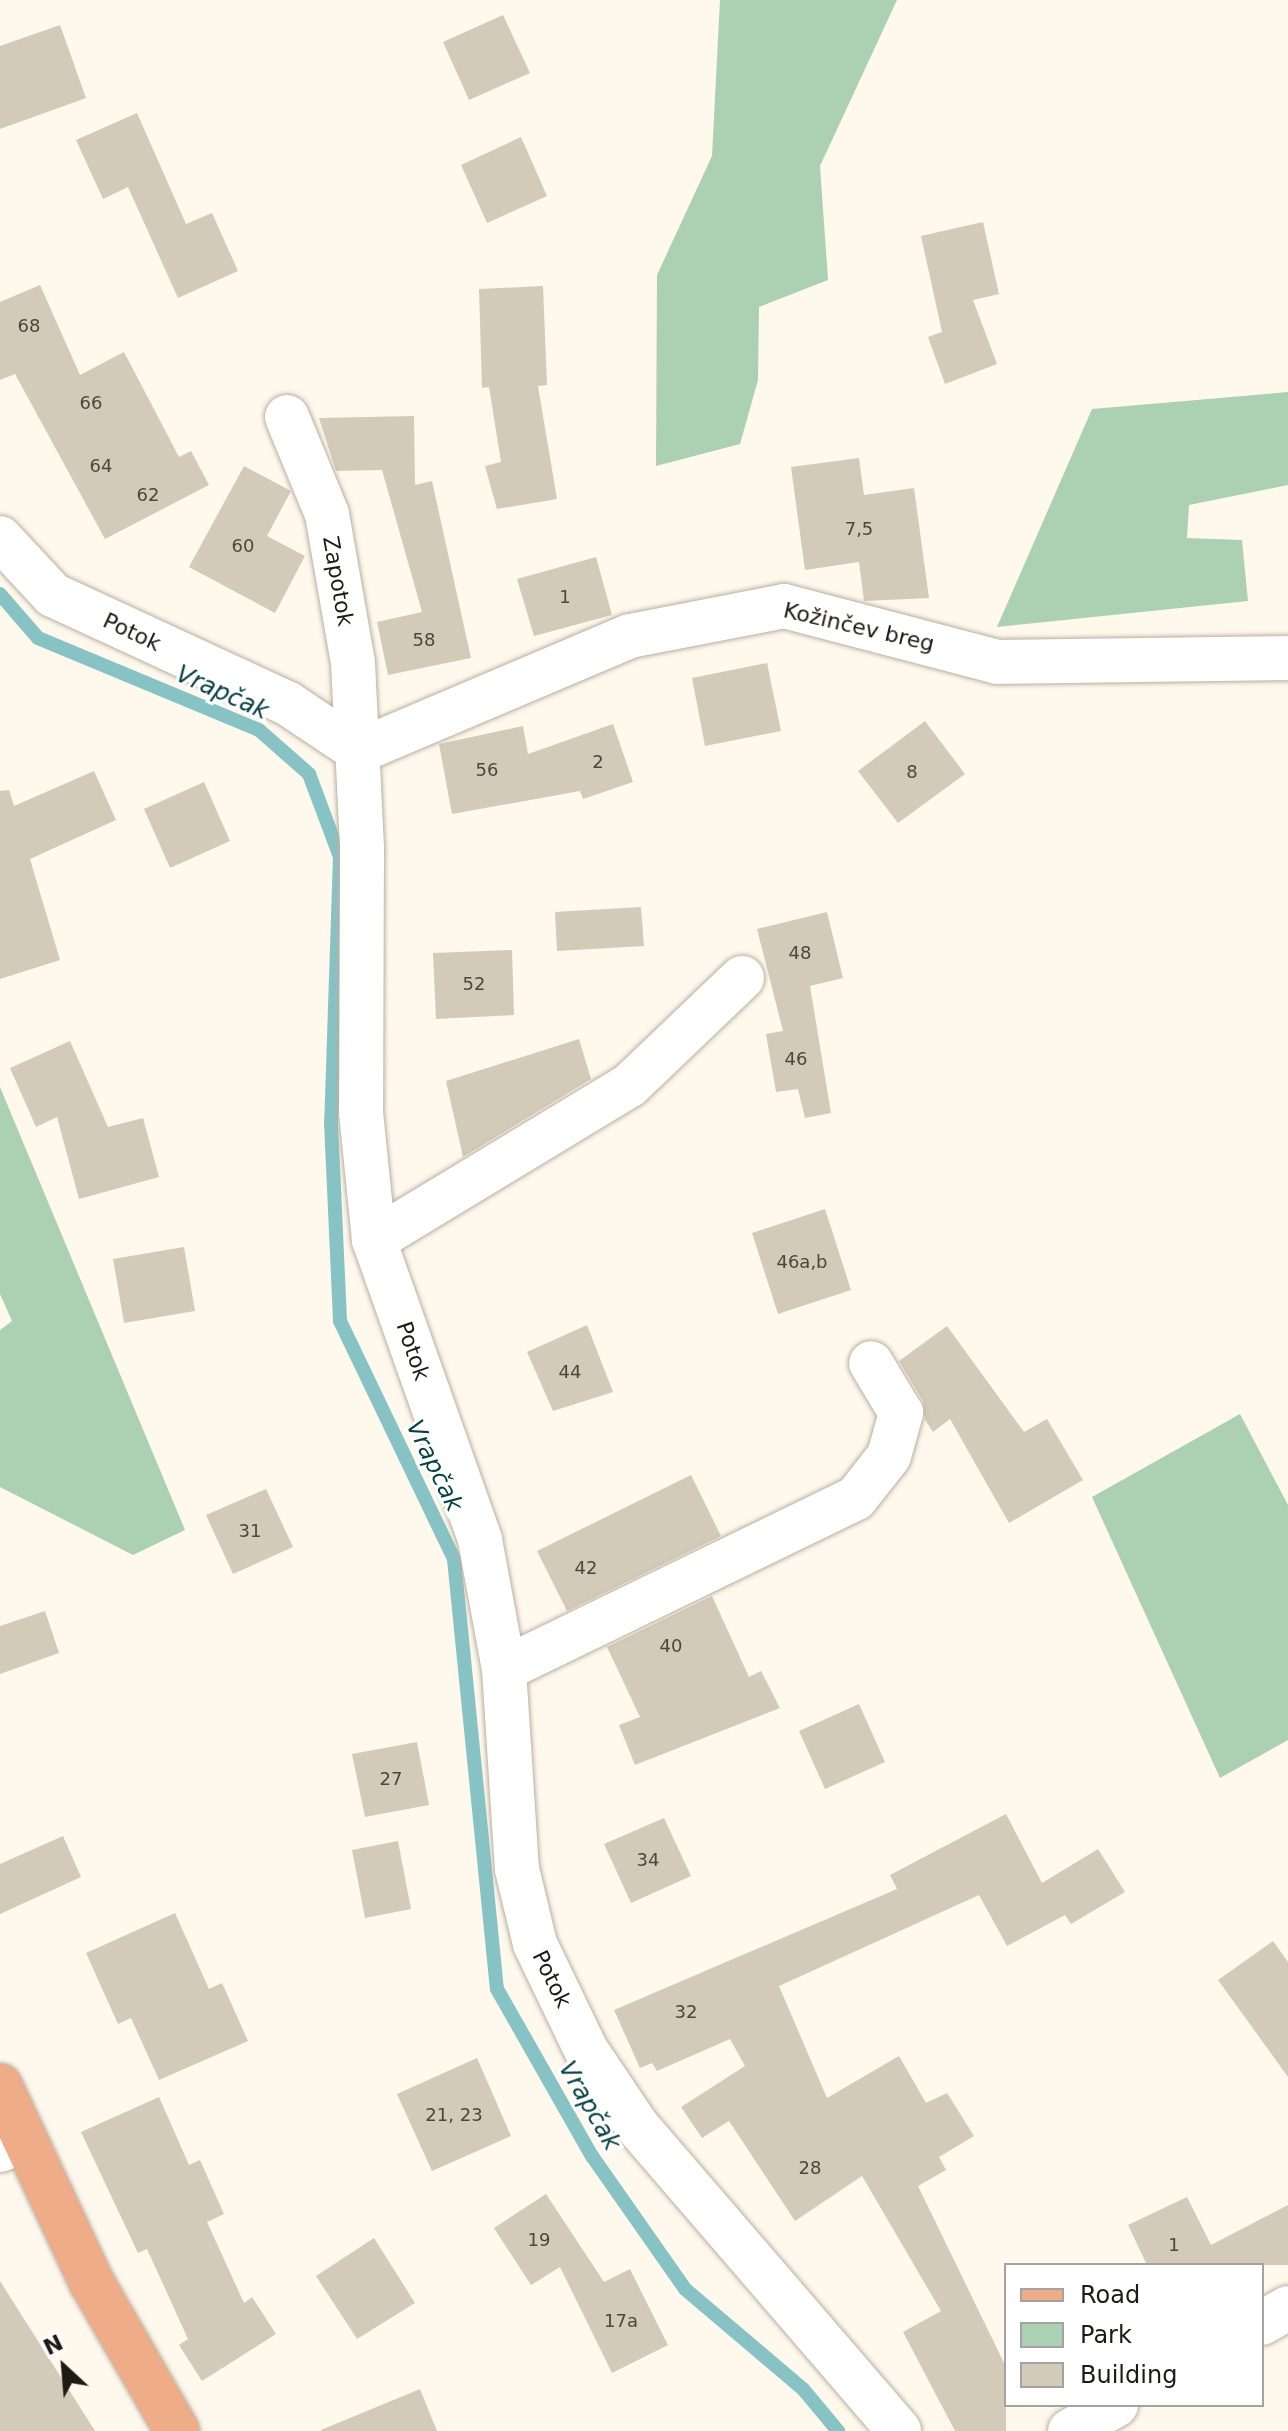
<!DOCTYPE html>
<html>
<head>
<meta charset="utf-8">
<style>
	body { margin:0 }
	#map { position:relative; width:1288px; height:2431px; overflow:hidden; background:#fef8ed; font-family:"DejaVu Sans",sans-serif }
	div>[style] { position:absolute }
	.green>* { inset:0; background:#abd1b2 }
	.stream>* { height:14px; margin:-7px; padding:0 7px; transform-origin:7px; border-radius:7px; background:#87c3c4 }
	.building>* { inset:0; background:#d4cab9 }
	.roads { filter:drop-shadow(0 0 2px #b9af9f) drop-shadow(0 0 2px #b9af9f) }
	.minor>* { height:44px; margin:-22px; padding:0 22px; transform-origin:22px; border-radius:22px; background:#fff }
	.major>* { height:44px; margin:-22px; padding:0 22px; transform-origin:22px; border-radius:22px; background:#eead88 }
	span { translate:-50% -50%; white-space:nowrap; text-align:center; line-height:1.15; -webkit-text-stroke:6px #fff; paint-order:stroke }
	.number-label { font-size:18px; color:#4c463d }
	.number-label span { -webkit-text-stroke-width:0 }
	.street-label { font-size:22px; color:#1e1a14 }
	.water-label { font-size:24px; color:#074143; font-style:italic }
	.legend { position:absolute; left:1004px; top:2263px; width:260px; height:144px; box-sizing:border-box; background:#fff; border:2px solid #a5a3a1; margin:0; padding:10px 14px; list-style:none; font-size:24px; color:#1e1a14 }
	.legend li { display:flex; align-items:center; gap:16px; height:40px }
	.legend b { width:40px; border:2px solid #a5a3a1 }
	.north { position:absolute; left:24px; top:2327px; width:80px; height:80px; -webkit-text-stroke:6px #fff; paint-order:stroke; rotate:334deg; font-size:22px; font-weight:700; line-height:32px; text-align:center; color:#1e1a14 }
	.north::after { content:''; display:block; margin:auto; width:28px; height:36px; background:#1e1a14; clip-path:polygon(50% 0,100% 100%,50% 72%,0 100%) }
</style>
</head>
<body>
<div id="map">
	<div class="green">
		<div style="clip-path:polygon(720px 0,897px 0,820px 166px,828px 280px,759px 307px,758px 380px,740px 444px,656px 466px,657px 275px,712px 156px)"></div>
		<div style="clip-path:polygon(1288px 392px,1288px 485px,1189px 505px,1187px 538px,1242px 540px,1248px 601px,997px 627px,1092px 409px)"></div>
		<div style="clip-path:polygon(0 1087px,185px 1530px,133px 1555px,0 1487px,0 1330px,12px 1321px,0 1294px)"></div>
		<div style="clip-path:polygon(1240px 1414px,1288px 1505px,1288px 1740px,1220px 1778px,1092px 1497px)"></div>
	</div>
	<div class="stream">
		<div style="left:0;top:594px;width:58px;rotate:49.2deg"></div>
		<div style="left:38px;top:638px;width:239px;rotate:22.6deg"></div>
		<div style="left:259px;top:730px;width:67px;rotate:41.3deg"></div>
		<div style="left:309px;top:774px;width:89px;rotate:69.5deg"></div>
		<div style="left:340px;top:857px;width:265px;rotate:91.9deg"></div>
		<div style="left:331px;top:1122px;width:199px;rotate:87.4deg"></div>
		<div style="left:340px;top:1321px;width:264px;rotate:64.4deg"></div>
		<div style="left:454px;top:1559px;width:432px;rotate:84.3deg"></div>
		<div style="left:497px;top:1989px;width:192px;rotate:60.4deg"></div>
		<div style="left:592px;top:2156px;width:162px;rotate:55deg"></div>
		<div style="left:685px;top:2289px;width:155px;rotate:40.3deg"></div>
		<div style="left:803px;top:2389px;width:55px;rotate:50.2deg"></div>
	</div>
	<div class="building">
		<div style="clip-path:polygon(503px 15px,530px 73px,469px 100px,443px 42px)"></div>
		<div style="clip-path:polygon(60px 25px,86px 98px,0 129px,0 46px)"></div>
		<div style="clip-path:polygon(137px 113px,186px 224px,212px 213px,238px 271px,178px 298px,128px 187px,103px 199px,76px 140px)"></div>
		<div style="clip-path:polygon(521px 137px,547px 196px,487px 223px,461px 165px)"></div>
		<div style="clip-path:polygon(983px 222px,999px 294px,973px 300px,997px 364px,945px 384px,928px 337px,942px 332px,921px 236px)"></div>
		<div style="clip-path:polygon(40px 285px,80px 375px,124px 352px,179px 457px,191px 451px,209px 485px,105px 539px,15px 374px,0 380px,0 302px)"></div>
		<div style="clip-path:polygon(543px 286px,547px 385px,538px 386px,557px 499px,497px 509px,485px 466px,501px 462px,489px 387px,482px 388px,479px 289px)"></div>
		<div style="clip-path:polygon(414px 416px,415px 485px,432px 481px,471px 658px,388px 675px,377px 622px,422px 612px,382px 470px,336px 471px,319px 418px)"></div>
		<div style="clip-path:polygon(859px 458px,864px 495px,914px 488px,929px 598px,864px 601px,859px 562px,805px 570px,791px 467px)"></div>
		<div style="clip-path:polygon(244px 466px,291px 491px,267px 536px,305px 556px,275px 613px,189px 567px)"></div>
		<div style="clip-path:polygon(596px 557px,612px 615px,534px 636px,517px 579px)"></div>
		<div style="clip-path:polygon(767px 663px,781px 731px,705px 746px,692px 678px)"></div>
		<div style="clip-path:polygon(925px 721px,965px 774px,898px 823px,858px 771px)"></div>
		<div style="clip-path:polygon(613px 724px,633px 782px,583px 799px,580px 791px,452px 814px,439px 744px,523px 726px,528px 754px)"></div>
		<div style="clip-path:polygon(94px 771px,116px 820px,30px 859px,60px 960px,0 979px,0 791px,9px 790px,14px 806px)"></div>
		<div style="clip-path:polygon(204px 782px,230px 841px,170px 868px,144px 809px)"></div>
		<div style="clip-path:polygon(641px 907px,644px 946px,557px 951px,555px 912px)"></div>
		<div style="clip-path:polygon(827px 912px,843px 978px,810px 986px,831px 1113px,805px 1118px,798px 1089px,776px 1092px,766px 1034px,783px 1031px,757px 929px)"></div>
		<div style="clip-path:polygon(512px 950px,514px 1015px,436px 1019px,433px 953px)"></div>
		<div style="clip-path:polygon(579px 1039px,591px 1079px,463px 1157px,446px 1081px)"></div>
		<div style="clip-path:polygon(70px 1041px,108px 1127px,143px 1118px,159px 1177px,79px 1199px,57px 1117px,36px 1127px,10px 1068px)"></div>
		<div style="clip-path:polygon(825px 1209px,851px 1290px,778px 1314px,752px 1233px)"></div>
		<div style="clip-path:polygon(184px 1247px,195px 1311px,124px 1323px,113px 1259px)"></div>
		<div style="clip-path:polygon(587px 1325px,613px 1392px,553px 1411px,527px 1352px)"></div>
		<div style="clip-path:polygon(947px 1326px,1024px 1432px,1047px 1419px,1083px 1480px,1009px 1523px,950px 1419px,933px 1432px,925px 1420px,923px 1401px,899px 1361px)"></div>
		<div style="clip-path:polygon(691px 1475px,721px 1536px,567px 1611px,537px 1551px)"></div>
		<div style="clip-path:polygon(266px 1489px,293px 1547px,233px 1574px,206px 1515px)"></div>
		<div style="clip-path:polygon(712px 1596px,749px 1677px,761px 1671px,780px 1708px,635px 1765px,619px 1725px,640px 1717px,607px 1647px)"></div>
		<div style="clip-path:polygon(45px 1611px,59px 1653px,0 1674px,0 1626px)"></div>
		<div style="clip-path:polygon(859px 1704px,885px 1762px,825px 1789px,799px 1731px)"></div>
		<div style="clip-path:polygon(417px 1742px,429px 1805px,365px 1817px,352px 1754px)"></div>
		<div style="clip-path:polygon(1006px 1814px,1042px 1883px,1098px 1849px,1125px 1892px,1071px 1924px,1065px 1915px,1007px 1946px,979px 1895px,779px 1986px,827px 2098px,899px 2056px,926px 2103px,947px 2093px,974px 2136px,939px 2157px,946px 2170px,918px 2186px,1006px 2367px,1006px 2431px,955px 2431px,903px 2332px,941px 2311px,862px 2176px,795px 2221px,729px 2121px,702px 2138px,681px 2107px,745px 2066px,730px 2039px,657px 2071px,652px 2063px,640px 2068px,614px 2010px,897px 1889px,890px 1875px)"></div>
		<div style="clip-path:polygon(664px 1818px,691px 1876px,631px 1903px,604px 1844px)"></div>
		<div style="clip-path:polygon(63px 1836px,81px 1877px,0 1914px,0 1864px)"></div>
		<div style="clip-path:polygon(398px 1841px,411px 1909px,365px 1918px,352px 1850px)"></div>
		<div style="clip-path:polygon(175px 1913px,209px 1989px,222px 1983px,248px 2041px,159px 2080px,131px 2018px,118px 2024px,86px 1953px)"></div>
		<div style="clip-path:polygon(1273px 1941px,1288px 1962px,1288px 2077px,1218px 1980px)"></div>
		<div style="clip-path:polygon(477px 2058px,511px 2136px,432px 2171px,397px 2094px)"></div>
		<div style="clip-path:polygon(159px 2097px,189px 2165px,200px 2160px,224px 2214px,207px 2222px,244px 2303px,252px 2297px,276px 2334px,202px 2381px,179px 2345px,188px 2339px,147px 2249px,138px 2253px,81px 2132px)"></div>
		<div style="clip-path:polygon(546px 2194px,604px 2282px,630px 2269px,668px 2345px,612px 2373px,560px 2267px,531px 2285px,494px 2228px)"></div>
		<div style="clip-path:polygon(1187px 2197px,1211px 2245px,1288px 2205px,1288px 2265px,1147px 2265px,1128px 2225px)"></div>
		<div style="clip-path:polygon(374px 2238px,415px 2303px,357px 2339px,316px 2276px)"></div>
		<div style="clip-path:polygon(0 2281px,95px 2431px,0 2431px)"></div>
		<div style="clip-path:polygon(420px 2389px,437px 2431px,321px 2431px,321px 2430px)"></div>
	</div>
	<div class="roads">
		<div class="minor">
			<div style="left:287px;top:417px;width:105px;rotate:67.6deg"></div>
			<div style="left:327px;top:514px;width:151px;rotate:80.1deg"></div>
			<div style="left:353px;top:663px;width:186px;rotate:87.2deg"></div>
			<div style="left:362px;top:849px;width:263px;rotate:90.2deg"></div>
			<div style="left:361px;top:1112px;width:129px;rotate:84.2deg"></div>
			<div style="left:374px;top:1240px;width:318px;rotate:70.5deg"></div>
			<div style="left:480px;top:1540px;width:131px;rotate:79.5deg"></div>
			<div style="left:504px;top:1669px;width:200px;rotate:86.3deg"></div>
			<div style="left:517px;top:1869px;width:77px;rotate:76.5deg"></div>
			<div style="left:535px;top:1944px;width:118px;rotate:64.3deg"></div>
			<div style="left:586px;top:2050px;width:92px;rotate:56.1deg"></div>
			<div style="left:637px;top:2126px;width:402px;rotate:49.3deg"></div>
			<div style="left:0;top:538px;width:78px;rotate:47.1deg"></div>
			<div style="left:53px;top:595px;width:258px;rotate:24.8deg"></div>
			<div style="left:287px;top:703px;width:87px;rotate:33.7deg"></div>
			<div style="left:359px;top:751px;width:294px;rotate:-23deg"></div>
			<div style="left:630px;top:636px;width:157px;rotate:-11deg"></div>
			<div style="left:784px;top:606px;width:220px;rotate:14.7deg"></div>
			<div style="left:997px;top:662px;width:291px;rotate:-0.8deg"></div>
			<div style="left:374px;top:1240px;width:299px;rotate:-31.2deg"></div>
			<div style="left:630px;top:1085px;width:155px;rotate:-43.7deg"></div>
			<div style="left:504px;top:1669px;width:391px;rotate:-25.9deg"></div>
			<div style="left:856px;top:1498px;width:53px;rotate:-51.8deg"></div>
			<div style="left:889px;top:1456px;width:45px;rotate:-74.4deg"></div>
			<div style="left:901px;top:1413px;width:58px;rotate:-121deg"></div>
			<div style="left:0;top:2150px;width:25px;rotate:-21deg"></div>
			<div style="left:1262px;top:2323px;width:30px;rotate:-30deg"></div>
			<div style="left:1070px;top:2431px;width:53px;rotate:-29.5deg"></div>
		</div>
		<div class="major">
			<div style="left:0;top:2086px;width:217px;rotate:65deg"></div>
			<div style="left:92px;top:2283px;width:171px;rotate:60.1deg"></div>
		</div>
	</div>
	<div class="number-label">
		<span style="left:29px;top:326px">68</span>
		<span style="left:91px;top:403px">66</span>
		<span style="left:101px;top:466px">64</span>
		<span style="left:148px;top:495px">62</span>
		<span style="left:859px;top:529px">7,5</span>
		<span style="left:243px;top:546px">60</span>
		<span style="left:565px;top:597px">1</span>
		<span style="left:424px;top:640px">58</span>
		<span style="left:598px;top:762px">2</span>
		<span style="left:487px;top:770px">56</span>
		<span style="left:912px;top:772px">8</span>
		<span style="left:800px;top:953px">48</span>
		<span style="left:474px;top:984px">52</span>
		<span style="left:796px;top:1059px">46</span>
		<span style="left:802px;top:1262px">46a,b</span>
		<span style="left:570px;top:1372px">44</span>
		<span style="left:250px;top:1531px">31</span>
		<span style="left:586px;top:1568px">42</span>
		<span style="left:671px;top:1646px">40</span>
		<span style="left:391px;top:1779px">27</span>
		<span style="left:648px;top:1860px">34</span>
		<span style="left:686px;top:2012px">32</span>
		<span style="left:454px;top:2115px">21, 23</span>
		<span style="left:810px;top:2168px">28</span>
		<span style="left:539px;top:2240px">19</span>
		<span style="left:1174px;top:2245px">1</span>
		<span style="left:621px;top:2321px">17a</span>
	</div>
	<div class="street-label">
		<span style="left:338px;top:581px;rotate:80deg">Zapotok</span>
		<span style="left:859px;top:627px;rotate:13deg">Kožinčev breg</span>
		<span style="left:132px;top:632px;rotate:25deg">Potok</span>
		<span style="left:413px;top:1351px;rotate:71deg">Potok</span>
		<span style="left:552px;top:1979px;rotate:64deg">Potok</span>
	</div>
	<div class="water-label">
		<span style="left:222px;top:693px;rotate:24deg">Vrapčak</span>
		<span style="left:434px;top:1466px;rotate:64deg">Vrapčak</span>
		<span style="left:589px;top:2106px;rotate:60deg">Vrapčak</span>
	</div>
	<ul class="legend">
	<li><b style="height:10px;background:#eead88"></b>Road</li>
	<li><b style="height:22px;background:#abd1b2"></b>Park</li>
	<li><b style="height:22px;background:#d4cab9"></b>Building</li>
	</ul>
	<div class="north">N</div>
</div>
</body>
</html>
